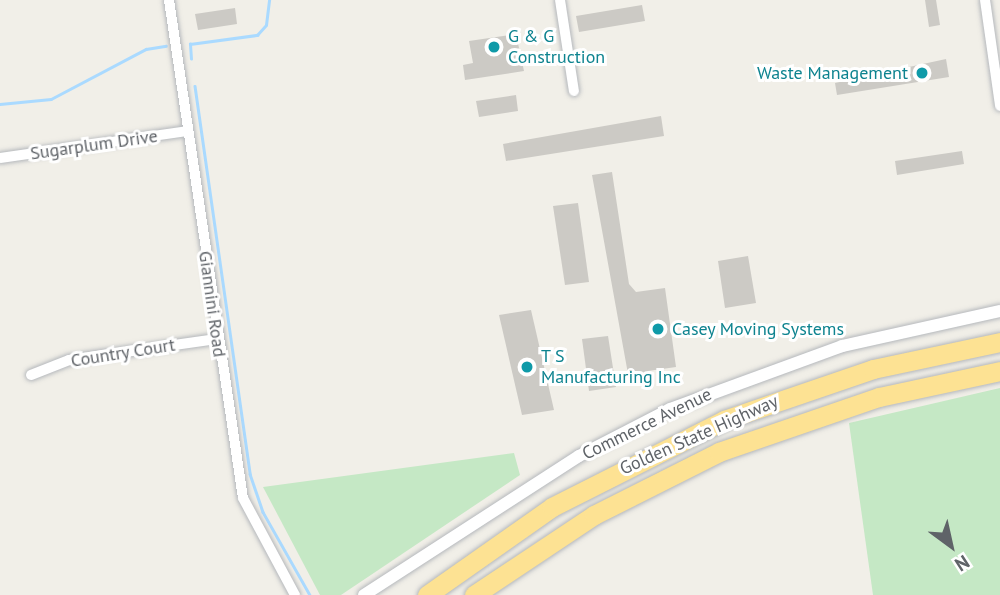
<!DOCTYPE html>
<html>
<head>
<meta charset="utf-8">
<style>
	body { margin:0 }
	#map { position:relative; width:1000px; height:595px; overflow:hidden; background:#f1efe8; font-family:"PT Sans",sans-serif }
	div>[style] { position:absolute }
	.green>* { inset:0; background:#c5e8c5 }
	.stream>* { height:2.5px; margin:-1.25px; padding:0 1.25px; transform-origin:1.25px; border-radius:1.25px; background:#aadaff }
	.building>* { inset:0; background:#cccac5 }
	.roads { filter:drop-shadow(0 0 2px #b5b8bc) drop-shadow(0 0 2px #b5b8bc) }
	.minor>* { height:10px; margin:-5px; padding:0 5px; transform-origin:5px; border-radius:5px; background:#fff }
	.tertiary>* { height:12px; margin:-6px; padding:0 6px; transform-origin:6px; border-radius:6px; background:#fff }
	.motorway>* { height:19px; margin:-9.5px; padding:0 9.5px; transform-origin:9.5px; border-radius:9.5px; background:#fde293 }
	.dots>* { width:19px; height:19px; translate:-50% -50%; box-sizing:border-box; border:4px solid #fff; border-radius:50% }
	span { translate:-50% -50%; white-space:nowrap; text-align:center; line-height:1.15; -webkit-text-stroke:6px #fff; paint-order:stroke }
	.culture-label { font-size:18px; color:#0d838f }
	.left { translate:0 -50%; text-align:left }
	.right { translate:-100% -50%; text-align:right }
	.street-label { font-size:18px; color:#5f6368 }
	.north { position:absolute; left:916px; top:511px; width:70px; height:70px; -webkit-text-stroke:5px #fff; paint-order:stroke; rotate:147deg; font-size:19px; font-weight:700; line-height:28px; text-align:center; color:#5f6368 }
	.north::after { content:''; display:block; margin:auto; width:24px; height:32px; background:#5f6368; clip-path:polygon(50% 0,100% 100%,50% 72%,0 100%) }
</style>
</head>
<body>
<div id="map">
	<div class="green">
		<div style="clip-path:polygon(1000px 388px,1000px 595px,873px 595px,849px 423px)"></div>
		<div style="clip-path:polygon(514px 453px,520px 475px,341px 595px,320px 595px,263px 487px)"></div>
	</div>
	<div class="stream">
		<div style="left:191px;top:59px;width:15px;rotate:-94deg"></div>
		<div style="left:190px;top:44px;width:68px;rotate:-7.7deg"></div>
		<div style="left:257px;top:35px;width:13px;rotate:-48deg"></div>
		<div style="left:266px;top:25px;width:25px;rotate:-83deg"></div>
		<div style="left:195px;top:86px;width:392px;rotate:81.9deg"></div>
		<div style="left:250px;top:474px;width:40px;rotate:71.1deg"></div>
		<div style="left:263px;top:512px;width:95px;rotate:60.5deg"></div>
		<div style="left:0;top:104px;width:51px;rotate:-5.6deg"></div>
		<div style="left:51px;top:99px;width:107px;rotate:-27.8deg"></div>
		<div style="left:146px;top:49px;width:20px;rotate:-9deg"></div>
	</div>
	<div class="building">
		<div style="clip-path:polygon(925px 0,936px 0,940px 25px,929px 27px)"></div>
		<div style="clip-path:polygon(642px 5px,645px 21px,579px 32px,576px 16px)"></div>
		<div style="clip-path:polygon(235px 8px,237px 24px,198px 30px,195px 14px)"></div>
		<div style="clip-path:polygon(516px 34px,524px 71px,465px 80px,463px 65px,473px 63px,469px 41px)"></div>
		<div style="clip-path:polygon(946px 59px,949px 77px,837px 95px,835px 83px)"></div>
		<div style="clip-path:polygon(516px 95px,518px 111px,479px 117px,476px 101px)"></div>
		<div style="clip-path:polygon(661px 116px,664px 136px,506px 161px,503px 144px)"></div>
		<div style="clip-path:polygon(962px 151px,964px 164px,897px 175px,895px 161px)"></div>
		<div style="clip-path:polygon(612px 172px,629px 284px,636px 292px,665px 288px,676px 367px,648px 371px,650px 382px,630px 385px,592px 175px)"></div>
		<div style="clip-path:polygon(578px 203px,589px 282px,565px 285px,553px 206px)"></div>
		<div style="clip-path:polygon(748px 256px,756px 303px,725px 308px,718px 261px)"></div>
		<div style="clip-path:polygon(531px 310px,554px 410px,522px 415px,499px 315px)"></div>
		<div style="clip-path:polygon(608px 336px,616px 387px,589px 391px,582px 339px)"></div>
	</div>
	<div class="roads">
		<div class="minor">
			<div style="left:169px;top:0;width:503px;rotate:81.55deg"></div>
			<div style="left:243px;top:498px;width:110px;rotate:61.8deg"></div>
			<div style="left:560px;top:0;width:92px;rotate:81.3deg"></div>
			<div style="left:985px;top:0;width:107px;rotate:81.9deg"></div>
			<div style="left:0;top:158px;width:189px;rotate:-8.2deg"></div>
			<div style="left:31px;top:375px;width:41px;rotate:-21.5deg"></div>
			<div style="left:69px;top:360px;width:149px;rotate:-8.1deg"></div>
		</div>
		<div class="tertiary">
			<div style="left:364px;top:595px;width:256px;rotate:-32.9deg"></div>
			<div style="left:579px;top:456px;width:102px;rotate:-27.3deg"></div>
			<div style="left:670px;top:409px;width:183px;rotate:-20.1deg"></div>
			<div style="left:842px;top:346px;width:162px;rotate:-12.5deg"></div>
		</div>
		<div class="motorway">
			<div style="left:427px;top:595px;width:153px;rotate:-35.1deg"></div>
			<div style="left:552px;top:507px;width:193px;rotate:-26.8deg"></div>
			<div style="left:724px;top:420px;width:157px;rotate:-18.9deg"></div>
			<div style="left:873px;top:369px;width:130px;rotate:-12deg"></div>
			<div style="left:474px;top:595px;width:144px;rotate:-33.7deg"></div>
			<div style="left:594px;top:515px;width:140px;rotate:-26.7deg"></div>
			<div style="left:719px;top:452px;width:169px;rotate:-19deg"></div>
			<div style="left:879px;top:397px;width:124px;rotate:-12.1deg"></div>
		</div>
	</div>
	<div class="dots">
		<div style="left:494px;top:47px;background:#0f9aa8"></div>
		<div style="left:922px;top:73px;background:#0f9aa8"></div>
		<div style="left:658px;top:329px;background:#0f9aa8"></div>
		<div style="left:527px;top:367px;background:#0f9aa8"></div>
	</div>
	<div class="culture-label">
		<span class="left" style="left:508px;top:47px">G &amp; G<br>Construction</span>
		<span class="right" style="left:908px;top:73px">Waste Management</span>
		<span class="left" style="left:672px;top:329px">Casey Moving Systems</span>
		<span class="left" style="left:541px;top:367px">T S<br>Manufacturing Inc</span>
	</div>
	<div class="street-label">
		<span style="left:94px;top:145px;rotate:-8deg">Sugarplum Drive</span>
		<span style="left:212px;top:304px;rotate:82deg">Giannini Road</span>
		<span style="left:123px;top:353px;rotate:-9deg">Country Court</span>
		<span style="left:647px;top:424px;rotate:-26deg">Commerce Avenue</span>
		<span style="left:699px;top:435px;rotate:-24deg">Golden State Highway</span>
	</div>
	<div class="north">N</div>
</div>
</body>
</html>
